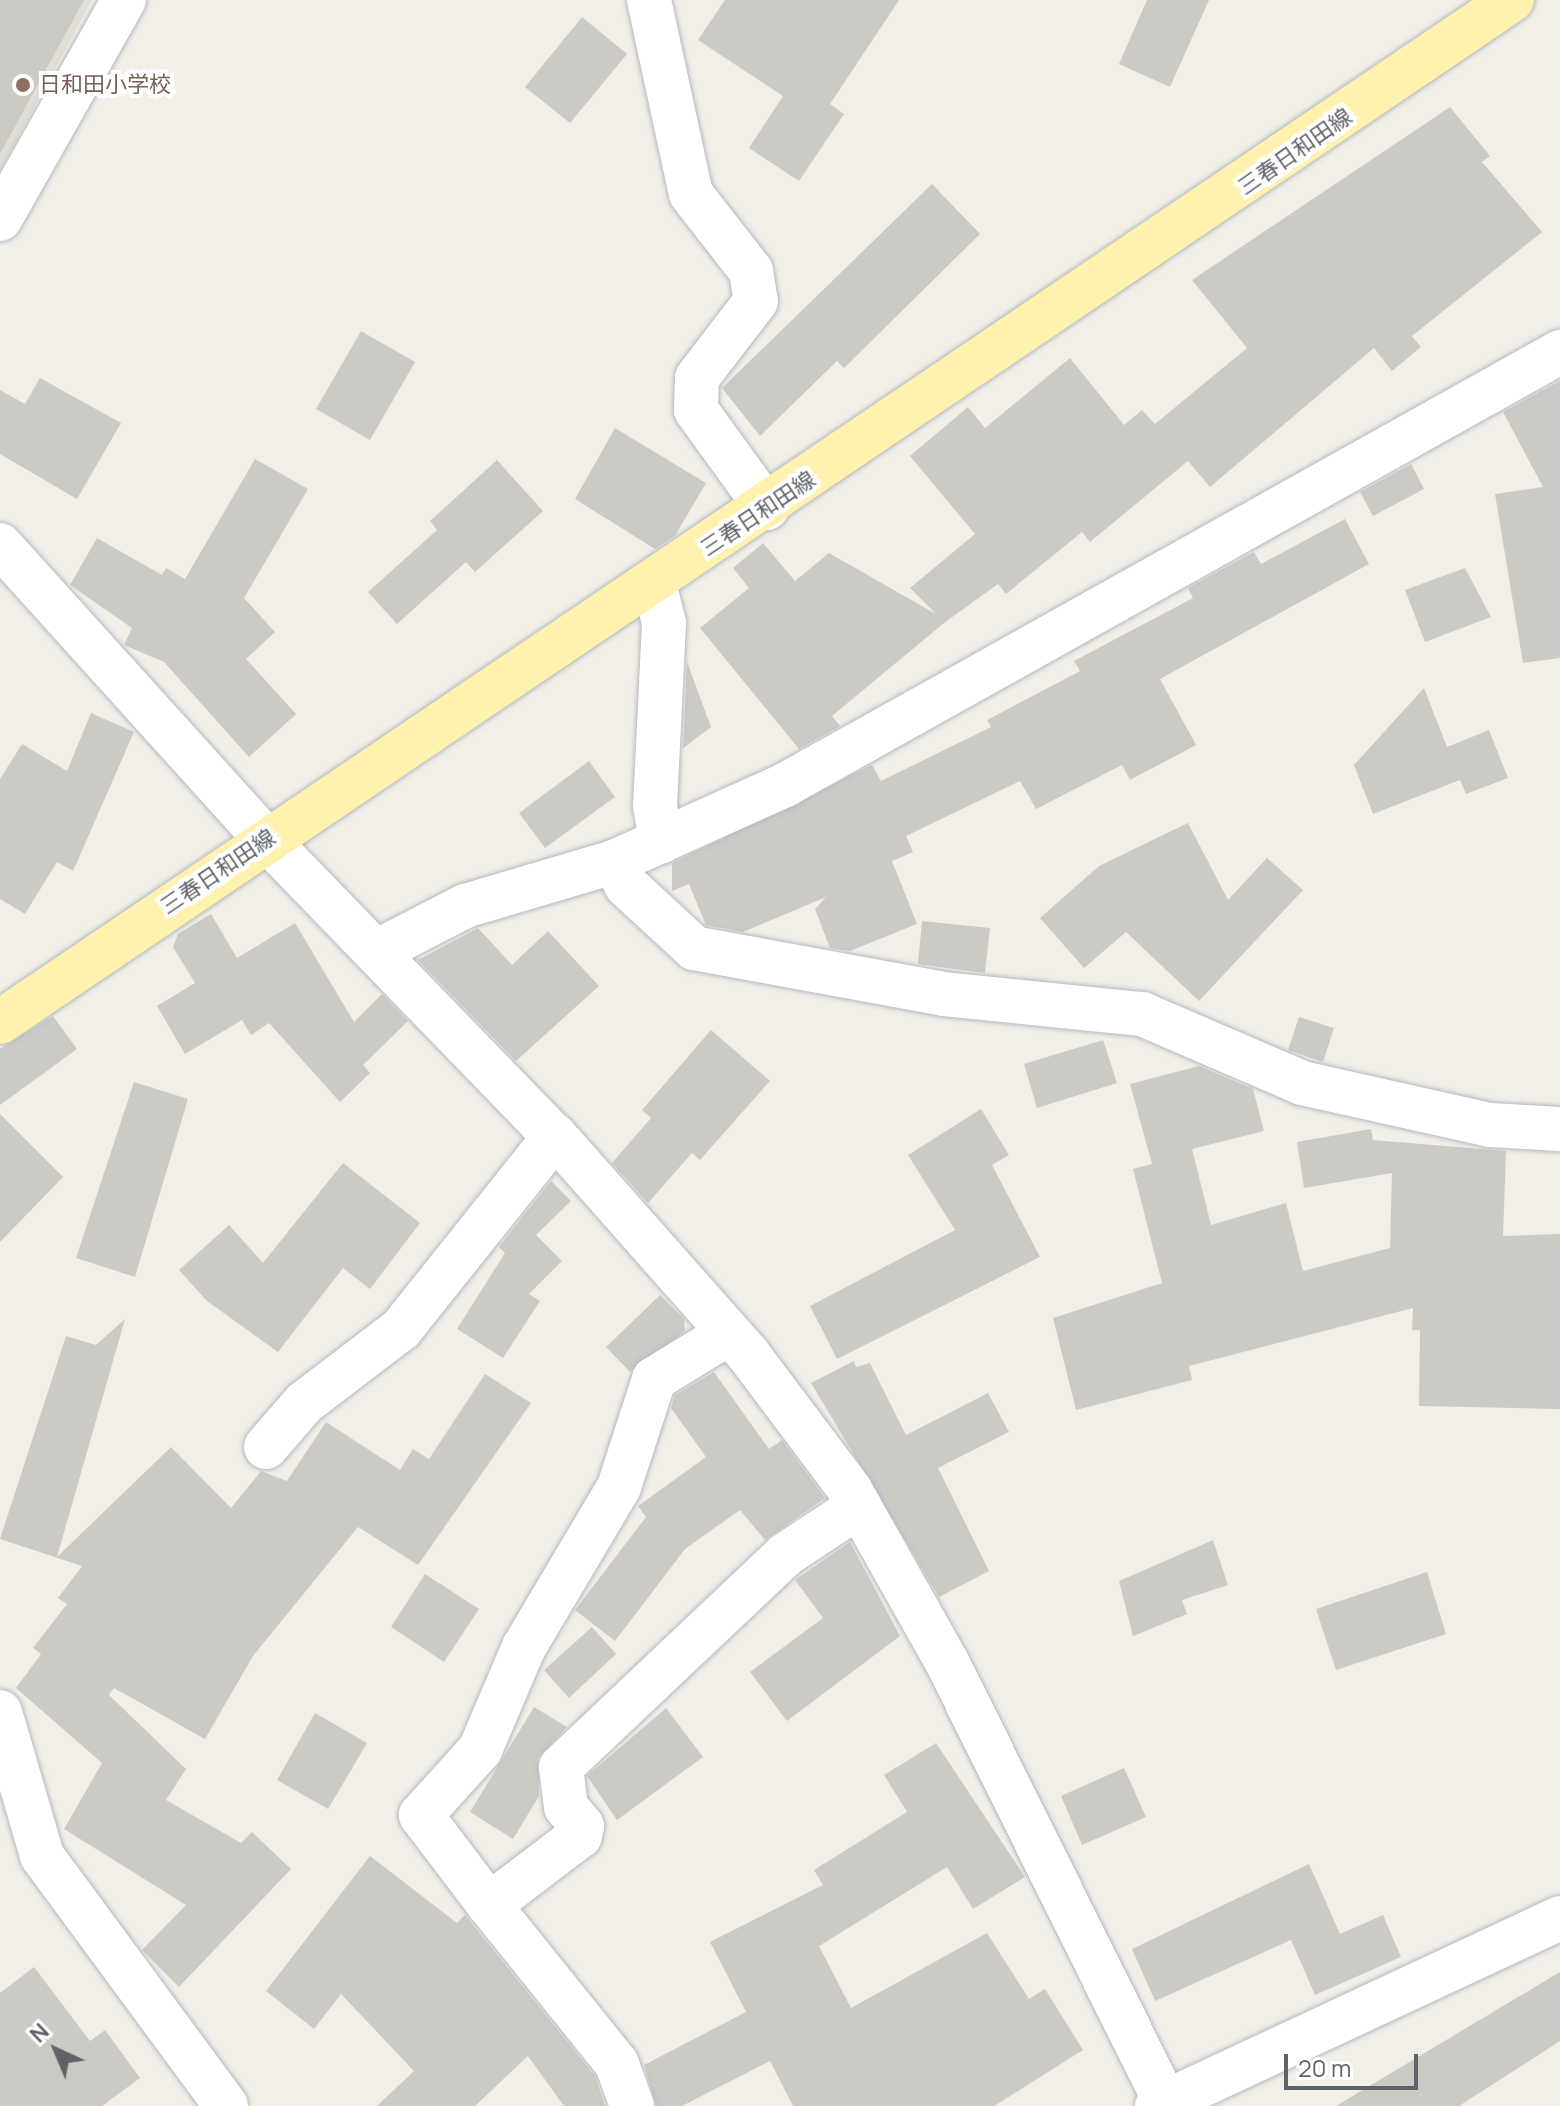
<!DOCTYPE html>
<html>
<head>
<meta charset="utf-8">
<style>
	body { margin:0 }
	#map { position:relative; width:1560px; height:2106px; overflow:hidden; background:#f1efe8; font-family:Manrope,"Noto Sans JP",sans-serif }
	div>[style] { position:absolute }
	.education>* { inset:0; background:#e1ded6 }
	.building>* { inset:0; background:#cccac5 }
	.roads { filter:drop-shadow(0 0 2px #b5b8bc) drop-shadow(0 0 2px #b5b8bc) }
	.minor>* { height:44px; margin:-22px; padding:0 22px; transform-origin:22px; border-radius:22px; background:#fff }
	.major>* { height:44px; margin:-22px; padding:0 22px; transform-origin:22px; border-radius:22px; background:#fff2af }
	.dots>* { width:22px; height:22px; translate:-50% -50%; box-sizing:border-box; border:4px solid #fff; border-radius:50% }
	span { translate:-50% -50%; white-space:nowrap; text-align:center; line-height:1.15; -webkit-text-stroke:8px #fff; paint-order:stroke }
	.education-label { font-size:22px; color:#785e54 }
	.left { translate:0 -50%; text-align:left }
	.street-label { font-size:22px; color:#5f6368 }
	.north { position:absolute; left:16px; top:2010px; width:80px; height:80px; -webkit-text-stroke:6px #fff; paint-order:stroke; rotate:316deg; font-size:22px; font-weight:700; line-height:32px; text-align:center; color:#5f6368 }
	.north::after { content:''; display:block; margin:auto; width:28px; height:36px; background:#5f6368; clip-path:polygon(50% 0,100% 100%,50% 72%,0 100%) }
	.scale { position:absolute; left:1284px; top:2054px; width:134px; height:36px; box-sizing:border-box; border:4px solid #5f6368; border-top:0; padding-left:10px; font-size:24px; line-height:28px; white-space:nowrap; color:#5f6368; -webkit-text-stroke:6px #fff; paint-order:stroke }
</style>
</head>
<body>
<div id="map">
	<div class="education">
		<div style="clip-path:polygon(0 0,92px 0,0 171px)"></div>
	</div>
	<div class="building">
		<div style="clip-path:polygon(0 0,84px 0,0 154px)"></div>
		<div style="clip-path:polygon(725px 0,899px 0,830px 104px,844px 114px,799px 181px,749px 148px,783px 96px,698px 40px)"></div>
		<div style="clip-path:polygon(1147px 0,1209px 0,1170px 87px,1119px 64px)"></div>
		<div style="clip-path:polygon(582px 17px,627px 54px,570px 123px,525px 87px)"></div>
		<div style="clip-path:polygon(1450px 107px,1490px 156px,1482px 162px,1542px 232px,1412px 336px,1421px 347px,1392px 371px,1374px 348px,1210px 487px,1188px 461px,1090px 542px,1082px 532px,1006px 594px,998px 584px,944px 623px,832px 716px,840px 726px,799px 749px,700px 628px,749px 588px,733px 568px,763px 543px,795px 581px,829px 553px,936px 614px,910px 588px,975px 534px,910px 456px,968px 407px,985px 428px,1070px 358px,1124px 425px,1142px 410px,1155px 424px,1247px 348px,1192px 280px)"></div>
		<div style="clip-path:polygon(932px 184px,980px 234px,844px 368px,837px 361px,760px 436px,722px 388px)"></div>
		<div style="clip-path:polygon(361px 331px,415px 362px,370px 440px,316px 409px)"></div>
		<div style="clip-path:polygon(40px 378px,121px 423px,77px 499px,0 454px,0 390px,25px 404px)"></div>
		<div style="clip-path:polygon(1560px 381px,1560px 658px,1523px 663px,1495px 494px,1543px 487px,1503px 412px)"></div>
		<div style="clip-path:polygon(615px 428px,706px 483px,675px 536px,655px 549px,575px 499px)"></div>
		<div style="clip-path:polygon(255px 459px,308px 489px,244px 598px,275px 632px,246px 659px,296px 714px,249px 757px,164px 662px,124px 645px,132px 628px,70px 585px,97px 538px,162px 575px,166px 568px,185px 579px)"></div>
		<div style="clip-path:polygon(497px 460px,543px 511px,475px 572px,466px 562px,397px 624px,368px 592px,437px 530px,430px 521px)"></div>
		<div style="clip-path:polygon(1411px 464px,1424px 489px,1373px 516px,1360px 492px)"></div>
		<div style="clip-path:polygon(1345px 519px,1369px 564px,1160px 679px,1196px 745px,1130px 780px,1122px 765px,1036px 809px,1020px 781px,906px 836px,913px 852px,892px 861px,917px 924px,850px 951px,830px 948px,815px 909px,826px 897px,743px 932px,706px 925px,689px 884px,672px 891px,672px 863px,872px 765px,881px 781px,991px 727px,987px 720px,1080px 671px,1074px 661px,1193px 598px,1188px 588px,1254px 552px,1261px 564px)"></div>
		<div style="clip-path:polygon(1465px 568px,1491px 617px,1425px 642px,1405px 590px)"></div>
		<div style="clip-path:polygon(687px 662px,711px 727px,683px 748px)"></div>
		<div style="clip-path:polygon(1424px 688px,1447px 747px,1489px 730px,1508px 778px,1466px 794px,1460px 780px,1373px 814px,1354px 765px)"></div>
		<div style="clip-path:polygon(91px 713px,134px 732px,73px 871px,57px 862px,25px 914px,0 899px,0 779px,22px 744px,67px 771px)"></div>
		<div style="clip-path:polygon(589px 761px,615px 797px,545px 848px,519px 813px)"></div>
		<div style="clip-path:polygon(1188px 823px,1228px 900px,1267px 858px,1303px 890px,1199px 1001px,1126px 932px,1084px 968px,1040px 918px,1099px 866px)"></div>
		<div style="clip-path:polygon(211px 914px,237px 958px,295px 923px,354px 1022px,382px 994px,408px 1021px,363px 1065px,370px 1073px,340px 1102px,269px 1023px,251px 1035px,242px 1020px,185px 1054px,157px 1006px,195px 983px,173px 947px,178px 934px)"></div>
		<div style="clip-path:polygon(922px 921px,990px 928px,985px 973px,918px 964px)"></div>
		<div style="clip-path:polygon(478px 928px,512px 965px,548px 931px,599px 986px,516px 1061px,418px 960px)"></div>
		<div style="clip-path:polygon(53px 1016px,77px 1049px,0 1105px,0 1049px)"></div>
		<div style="clip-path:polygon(1299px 1017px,1334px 1028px,1323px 1062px,1288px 1050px)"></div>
		<div style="clip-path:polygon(711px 1030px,770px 1081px,700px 1160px,692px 1153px,648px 1203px,612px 1163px,651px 1118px,642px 1110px)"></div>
		<div style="clip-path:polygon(1103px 1040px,1117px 1083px,1037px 1108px,1024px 1064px)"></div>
		<div style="clip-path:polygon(1199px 1066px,1253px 1089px,1264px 1131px,1192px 1149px,1211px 1225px,1286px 1203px,1303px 1271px,1390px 1248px,1392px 1173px,1304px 1188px,1297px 1142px,1371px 1129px,1373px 1140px,1506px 1151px,1503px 1236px,1560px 1234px,1560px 1409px,1419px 1406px,1420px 1330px,1412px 1330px,1413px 1308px,1189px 1366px,1192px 1380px,1076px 1410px,1053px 1318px,1162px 1283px,1133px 1169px,1152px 1164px,1130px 1084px)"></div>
		<div style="clip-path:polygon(134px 1082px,188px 1099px,135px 1277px,76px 1258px)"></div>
		<div style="clip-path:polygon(981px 1109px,1009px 1155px,992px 1165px,1040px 1257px,837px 1359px,810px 1306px,955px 1230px,908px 1155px)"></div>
		<div style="clip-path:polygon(0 1114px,63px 1177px,0 1242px)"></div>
		<div style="clip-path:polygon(343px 1163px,420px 1223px,370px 1289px,343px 1268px,278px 1352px,207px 1301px,179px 1270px,229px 1225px,263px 1263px)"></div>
		<div style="clip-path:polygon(551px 1181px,571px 1201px,536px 1235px,562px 1261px,529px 1294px,540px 1301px,503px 1358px,457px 1329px,505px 1253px,499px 1247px)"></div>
		<div style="clip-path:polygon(660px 1295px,684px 1319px,685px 1331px,630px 1372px,606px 1347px)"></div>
		<div style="clip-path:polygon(125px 1319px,57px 1557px,171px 1447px,231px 1508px,261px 1471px,287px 1481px,326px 1422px,400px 1470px,413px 1449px,429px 1459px,485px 1374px,531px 1403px,418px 1565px,358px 1527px,253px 1656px,205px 1739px,114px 1688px,109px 1695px,186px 1769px,166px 1800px,241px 1843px,252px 1832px,291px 1869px,179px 1987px,142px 1950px,186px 1905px,64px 1829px,102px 1763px,16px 1688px,41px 1654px,33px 1648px,67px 1604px,58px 1598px,82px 1566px,0 1539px,66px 1336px,96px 1345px)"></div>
		<div style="clip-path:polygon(854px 1361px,856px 1367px,870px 1363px,906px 1435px,988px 1393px,1009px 1432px,938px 1468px,989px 1571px,939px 1597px,811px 1383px)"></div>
		<div style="clip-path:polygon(714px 1372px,769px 1449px,782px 1440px,825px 1498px,765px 1540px,740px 1510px,685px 1549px,615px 1641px,575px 1610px,646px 1517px,638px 1506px,706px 1457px,671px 1408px,675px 1395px)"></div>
		<div style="clip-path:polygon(1213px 1540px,1228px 1585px,1182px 1600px,1187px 1614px,1133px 1636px,1119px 1581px)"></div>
		<div style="clip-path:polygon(850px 1542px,900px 1636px,787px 1721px,750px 1672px,823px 1618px,795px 1580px)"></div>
		<div style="clip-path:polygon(1427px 1572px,1446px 1634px,1336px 1670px,1316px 1609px)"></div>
		<div style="clip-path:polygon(425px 1574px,479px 1609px,444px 1662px,391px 1627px)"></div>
		<div style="clip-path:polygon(592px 1627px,616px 1654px,569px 1698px,544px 1670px)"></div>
		<div style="clip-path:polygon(534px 1707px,567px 1727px,538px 1758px,539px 1796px,513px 1839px,470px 1812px)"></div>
		<div style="clip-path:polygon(666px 1708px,703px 1757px,617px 1820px,587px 1776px)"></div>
		<div style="clip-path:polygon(315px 1713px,367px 1743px,328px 1809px,277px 1780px)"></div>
		<div style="clip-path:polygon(936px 1743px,1025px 1877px,973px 1909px,947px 1867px,819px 1946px,851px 2008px,987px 1933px,1029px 1999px,1045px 1989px,1083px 2050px,994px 2106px,793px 2106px,770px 2061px,682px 2106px,656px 2106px,644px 2065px,746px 2012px,710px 1942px,823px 1885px,814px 1870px,907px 1812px,884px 1775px)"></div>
		<div style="clip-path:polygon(1124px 1768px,1146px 1817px,1082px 1845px,1061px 1796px)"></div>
		<div style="clip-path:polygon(370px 1856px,457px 1923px,465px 1915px,595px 2076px,605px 2106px,564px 2106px,528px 2056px,475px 2106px,377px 2106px,414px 2071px,341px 1994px,314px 2029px,266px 1991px)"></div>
		<div style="clip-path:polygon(1309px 1864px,1340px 1934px,1383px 1915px,1401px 1957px,1315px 1995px,1291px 1940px,1155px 2001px,1132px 1949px)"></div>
		<div style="clip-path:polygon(34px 1967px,90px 2041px,105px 2030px,140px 2078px,102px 2106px,0 2106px,0 1993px)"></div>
		<div style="clip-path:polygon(1560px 1972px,1560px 2041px,1459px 2106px,1336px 2106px)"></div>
	</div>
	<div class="roads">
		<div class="minor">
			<div style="left:649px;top:0;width:198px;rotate:77.8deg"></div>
			<div style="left:691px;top:194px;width:98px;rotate:52.1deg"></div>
			<div style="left:751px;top:271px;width:30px;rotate:81deg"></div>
			<div style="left:756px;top:301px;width:97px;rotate:127.5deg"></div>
			<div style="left:697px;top:378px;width:32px;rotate:92deg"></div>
			<div style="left:696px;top:410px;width:121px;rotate:54.1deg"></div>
			<div style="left:0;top:219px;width:252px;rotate:-60.5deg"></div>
			<div style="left:0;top:545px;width:396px;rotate:47.9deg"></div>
			<div style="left:266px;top:839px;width:426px;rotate:45.9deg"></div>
			<div style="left:563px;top:1145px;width:279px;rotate:48.5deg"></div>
			<div style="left:748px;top:1354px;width:170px;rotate:53.1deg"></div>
			<div style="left:850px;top:1490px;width:197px;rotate:60.6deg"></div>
			<div style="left:947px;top:1662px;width:496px;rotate:63.6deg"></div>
			<div style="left:654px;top:583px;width:41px;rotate:76deg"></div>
			<div style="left:664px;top:623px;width:183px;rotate:92.8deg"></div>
			<div style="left:655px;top:806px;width:36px;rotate:80deg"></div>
			<div style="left:614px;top:862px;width:26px;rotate:62deg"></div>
			<div style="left:626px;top:885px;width:93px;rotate:42.8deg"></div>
			<div style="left:694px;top:948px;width:254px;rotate:10.4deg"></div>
			<div style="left:944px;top:994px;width:199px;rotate:5.8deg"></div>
			<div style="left:1142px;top:1014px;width:174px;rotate:23.3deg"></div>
			<div style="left:1302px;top:1083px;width:193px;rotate:12.6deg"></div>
			<div style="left:1490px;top:1125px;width:70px;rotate:3.3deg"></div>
			<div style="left:376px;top:952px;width:100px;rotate:-27.3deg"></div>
			<div style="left:465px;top:906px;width:155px;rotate:-16.5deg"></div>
			<div style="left:614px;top:862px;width:188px;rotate:-24.2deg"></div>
			<div style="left:785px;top:785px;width:888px;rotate:-29.19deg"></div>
			<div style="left:266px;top:1447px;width:58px;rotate:-49.2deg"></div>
			<div style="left:304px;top:1403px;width:122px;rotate:-37.3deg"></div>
			<div style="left:401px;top:1329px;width:247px;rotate:-51.4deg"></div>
			<div style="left:0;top:1712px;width:150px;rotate:73.7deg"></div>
			<div style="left:42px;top:1856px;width:310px;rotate:53.6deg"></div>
			<div style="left:489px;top:1905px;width:113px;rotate:-127.1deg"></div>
			<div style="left:421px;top:1815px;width:88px;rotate:-47.8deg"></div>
			<div style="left:480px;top:1750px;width:112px;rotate:-66.9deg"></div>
			<div style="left:524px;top:1647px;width:186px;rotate:-59.3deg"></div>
			<div style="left:619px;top:1487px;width:114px;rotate:-72deg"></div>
			<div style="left:654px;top:1379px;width:88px;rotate:-31.5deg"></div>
			<div style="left:632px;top:2106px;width:45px;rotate:-109.7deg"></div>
			<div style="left:617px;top:2064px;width:204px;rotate:-128.8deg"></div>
			<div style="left:489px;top:1905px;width:114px;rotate:-37.2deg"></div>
			<div style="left:580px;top:1836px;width:10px;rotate:-79deg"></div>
			<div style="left:582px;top:1826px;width:25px;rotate:-130deg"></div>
			<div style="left:566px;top:1807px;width:40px;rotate:-97.1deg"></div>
			<div style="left:561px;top:1767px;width:308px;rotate:-43.4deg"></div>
			<div style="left:785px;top:1555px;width:89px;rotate:-33.5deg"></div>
			<div style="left:1157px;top:2106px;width:445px;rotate:-25deg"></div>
		</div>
		<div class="major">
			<div style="left:0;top:1022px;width:1825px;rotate:-34.06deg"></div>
		</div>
	</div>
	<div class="dots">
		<div style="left:23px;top:85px;background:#8d6e63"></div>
	</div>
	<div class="education-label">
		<span class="left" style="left:39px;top:85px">日和田小学校</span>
	</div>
	<div class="street-label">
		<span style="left:1295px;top:152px;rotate:-35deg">三春日和田線</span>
		<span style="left:758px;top:514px;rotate:-34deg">三春日和田線</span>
		<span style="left:218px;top:872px;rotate:-34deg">三春日和田線</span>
	</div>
	<div class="north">N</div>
	<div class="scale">20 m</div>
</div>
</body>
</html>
